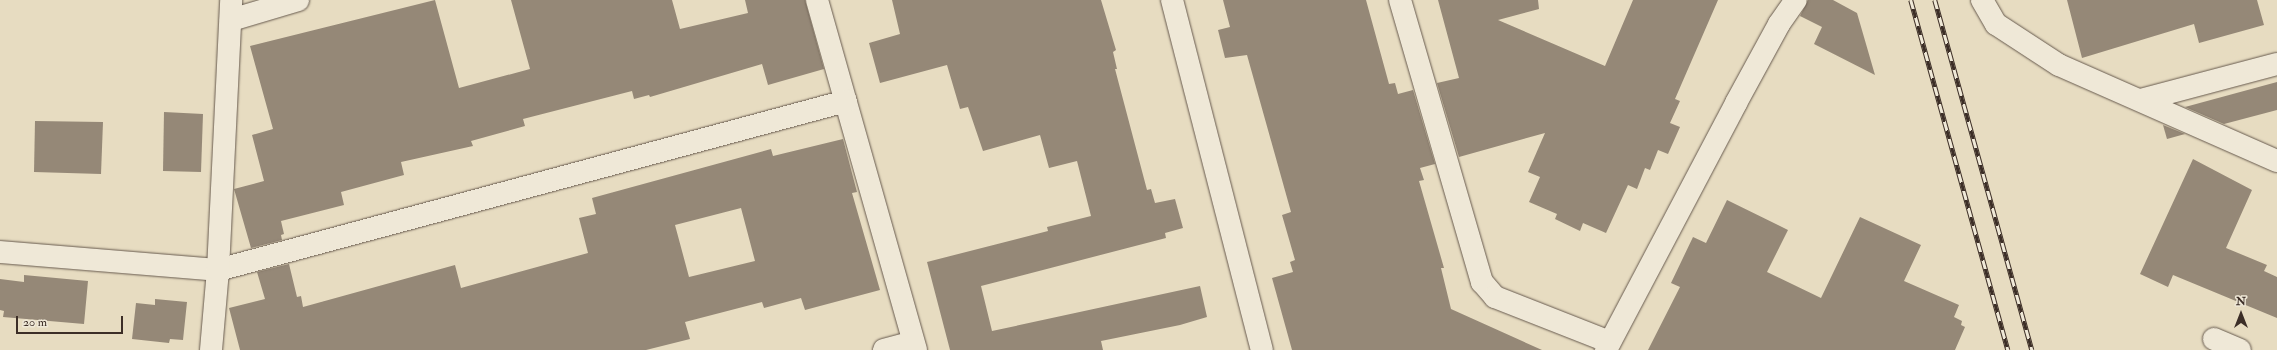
<!DOCTYPE html>
<html>
<head>
<meta charset="utf-8">
<style>
	body { margin:0 }
	#map { position:relative; width:2277px; height:350px; overflow:hidden; background:#e7dcc1; font-family:"IM FELL Double Pica",serif }
	div>[style] { position:absolute }
	.building>* { inset:0; background:#958877 }
	.roads { filter:drop-shadow(0 0 1px #675a4e) drop-shadow(0 0 1px #675a4e) }
	.street>* { height:22px; margin:-11px; padding:0 11px; transform-origin:11px; border-radius:11px; background:#efe8d7 }
	.secondary>* { height:22px; margin:-11px; padding:0 11px; transform-origin:11px; border-radius:11px; background:#efe8d7 }
	.rail>* { height:4.5px; margin-top:-2.25px; transform-origin:0; background:repeating-linear-gradient(90deg,#efe8d7 0 9px,#3c2e27 0 18px); box-sizing:border-box; border-block:1px solid #3c2e27 }
	span { translate:-50% -50%; white-space:nowrap; text-align:center; line-height:1.15; -webkit-text-stroke:4px #efe8d7; paint-order:stroke }
	.north { position:absolute; left:2221px; top:294px; width:40px; height:40px; -webkit-text-stroke:3px #efe8d7; paint-order:stroke; rotate:0deg; font-size:11px; font-weight:700; line-height:16px; text-align:center; color:#3c2e27 }
	.north::after { content:''; display:block; margin:auto; width:14px; height:18px; background:#3c2e27; clip-path:polygon(50% 0,100% 100%,50% 72%,0 100%) }
	.scale { position:absolute; left:16px; top:316px; width:107px; height:18px; box-sizing:border-box; border:2px solid #3c2e27; border-top:0; padding-left:5px; font-size:12px; line-height:14px; white-space:nowrap; color:#3c2e27; -webkit-text-stroke:3px #efe8d7; paint-order:stroke }
</style>
</head>
<body>
<div id="map">
	<div class="building">
		<div style="clip-path:polygon(435px 0,459px 88px,530px 69px,511px 0,672px 0,680px 29px,748px 13px,745px 0,805px 0,824px 69px,768px 85px,762px 64px,650px 97px,649px 95px,634px 99px,632px 91px,523px 119px,525px 126px,471px 141px,473px 146px,401px 162px,404px 175px,341px 192px,344px 205px,281px 221px,284px 234px,281px 235px,282px 240px,251px 248px,234px 189px,264px 181px,252px 135px,273px 129px,250px 46px)"></div>
		<div style="clip-path:polygon(892px 0,1101px 0,1116px 50px,1113px 52px,1117px 69px,1115px 69px,1147px 190px,1151px 189px,1155px 203px,1175px 199px,1183px 228px,1165px 233px,1166px 238px,981px 286px,992px 331px,1200px 286px,1207px 317px,1180px 325px,1101px 341px,1103px 350px,950px 350px,927px 262px,1048px 231px,1047px 227px,1091px 216px,1077px 161px,1049px 168px,1040px 135px,983px 151px,968px 107px,960px 109px,947px 65px,880px 83px,869px 43px,900px 34px)"></div>
		<div style="clip-path:polygon(1223px 0,1366px 0,1389px 84px,1395px 83px,1398px 94px,1413px 90px,1435px 164px,1420px 168px,1424px 180px,1419px 181px,1444px 268px,1441px 268px,1451px 309px,1542px 350px,1292px 350px,1272px 278px,1293px 272px,1290px 262px,1295px 260px,1282px 215px,1291px 212px,1247px 55px,1225px 58px,1218px 30px,1230px 27px)"></div>
		<div style="clip-path:polygon(1438px 0,1538px 0,1539px 9px,1498px 20px,1605px 66px,1633px 0,1718px 0,1675px 99px,1680px 101px,1670px 123px,1680px 127px,1668px 154px,1658px 150px,1650px 170px,1645px 168px,1637px 189px,1628px 185px,1606px 233px,1583px 223px,1580px 231px,1555px 219px,1557px 214px,1529px 202px,1540px 177px,1528px 172px,1545px 133px,1459px 157px,1437px 83px,1459px 78px)"></div>
		<div style="clip-path:polygon(1808px 0,1833px 0,1857px 13px,1875px 75px,1814px 44px,1822px 27px,1800px 16px)"></div>
		<div style="clip-path:polygon(2067px 0,2257px 0,2264px 25px,2199px 43px,2194px 24px,2082px 58px)"></div>
		<div style="clip-path:polygon(2277px 82px,2277px 110px,2224px 124px,2185px 107px)"></div>
		<div style="clip-path:polygon(164px 112px,203px 114px,201px 172px,163px 171px)"></div>
		<div style="clip-path:polygon(35px 121px,103px 122px,101px 174px,34px 172px)"></div>
		<div style="clip-path:polygon(2163px 125px,2185px 134px,2167px 139px)"></div>
		<div style="clip-path:polygon(evenodd,843px 139px,857px 192px,852px 193px,880px 290px,805px 310px,801px 298px,764px 308px,762px 302px,685px 322px,690px 339px,646px 350px,240px 350px,229px 308px,265px 299px,257px 272px,289px 264px,297px 297px,301px 296px,303px 307px,455px 265px,461px 288px,588px 253px,579px 218px,596px 214px,592px 198px,771px 149px,773px 156px,843px 139px,741px 208px,755px 261px,689px 277px,675px 225px,741px 208px)"></div>
		<div style="clip-path:polygon(2193px 159px,2252px 190px,2226px 248px,2267px 265px,2264px 271px,2277px 277px,2277px 318px,2173px 275px,2168px 287px,2140px 274px)"></div>
		<div style="clip-path:polygon(1727px 200px,1788px 230px,1767px 272px,1821px 298px,1860px 217px,1921px 245px,1904px 281px,1959px 305px,1954px 317px,1962px 321px,1961px 325px,1965px 327px,1955px 350px,1648px 350px,1680px 287px,1671px 283px,1693px 237px,1706px 243px)"></div>
		<div style="clip-path:polygon(24px 275px,88px 281px,84px 324px,3px 317px,4px 311px,0 310px,0 279px,24px 282px)"></div>
		<div style="clip-path:polygon(155px 299px,187px 302px,183px 340px,170px 339px,169px 343px,132px 339px,136px 303px,155px 305px)"></div>
	</div>
	<div class="roads">
		<div class="street">
			<div style="left:817px;top:0;width:364px;rotate:74.2deg"></div>
			<div style="left:1400px;top:0;width:294px;rotate:73.8deg"></div>
			<div style="left:1482px;top:282px;width:20px;rotate:49deg"></div>
			<div style="left:1495px;top:297px;width:123px;rotate:21.4deg"></div>
			<div style="left:1982px;top:0;width:28px;rotate:60deg"></div>
			<div style="left:1996px;top:24px;width:75px;rotate:33.1deg"></div>
			<div style="left:2059px;top:65px;width:238px;rotate:23.8deg"></div>
			<div style="left:231px;top:20px;width:70px;rotate:-16.6deg"></div>
			<div style="left:2141px;top:100px;width:141px;rotate:-14.8deg"></div>
			<div style="left:0;top:252px;width:219px;rotate:4.7deg"></div>
			<div style="left:218px;top:270px;width:650px;rotate:-15.06deg"></div>
			<div style="left:2214px;top:339px;width:28px;rotate:23deg"></div>
			<div style="left:211px;top:350px;width:80px;rotate:-85deg"></div>
			<div style="left:218px;top:270px;width:270px;rotate:-87.2deg"></div>
			<div style="left:884px;top:350px;width:30px;rotate:-15deg"></div>
			<div style="left:1606px;top:350px;width:279px;rotate:-62.2deg"></div>
			<div style="left:1736px;top:103px;width:90px;rotate:-61.4deg"></div>
			<div style="left:1779px;top:24px;width:29px;rotate:-55deg"></div>
		</div>
		<div class="secondary">
			<div style="left:1172px;top:0;width:361px;rotate:75.6deg"></div>
		</div>
	</div>
	<div class="rail">
		<div style="left:1911px;top:0;width:363px;rotate:74.5deg"></div>
		<div style="left:1935px;top:0;width:363px;rotate:74.5deg"></div>
	</div>
	<div class="north">N</div>
	<div class="scale">20 m</div>
</div>
</body>
</html>
